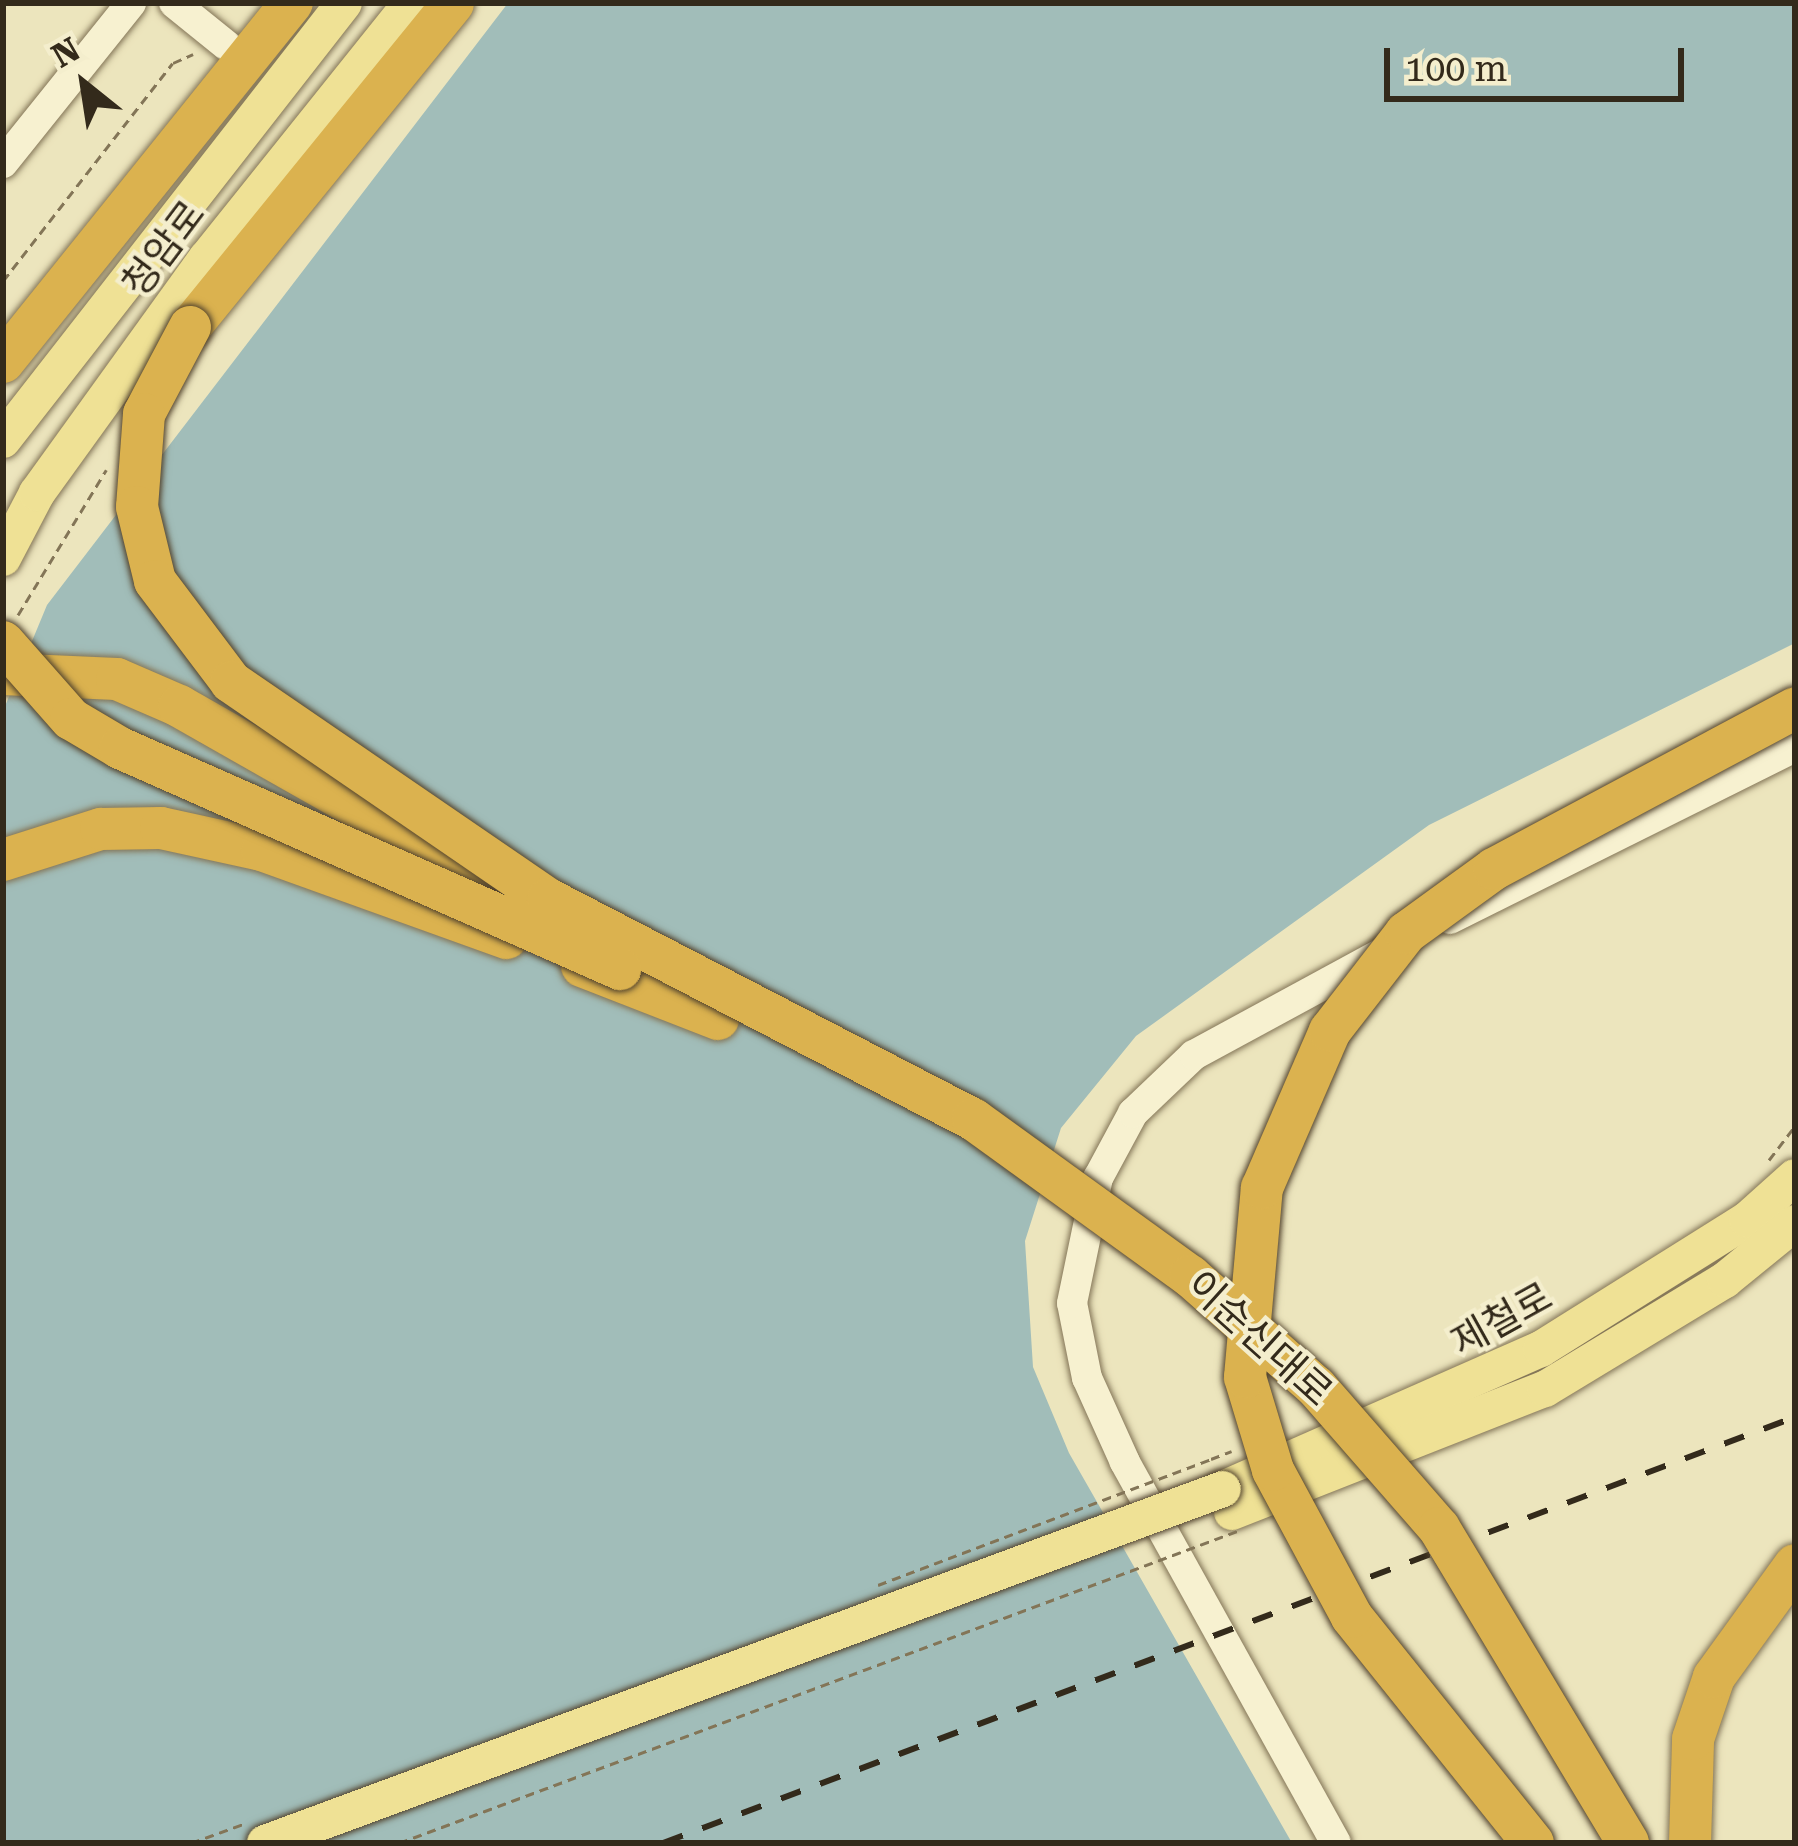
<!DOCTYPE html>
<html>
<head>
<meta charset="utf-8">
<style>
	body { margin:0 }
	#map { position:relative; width:1798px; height:1846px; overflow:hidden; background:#ece5bd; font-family:"Roboto Serif","Noto Sans KR",serif }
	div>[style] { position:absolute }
	.water>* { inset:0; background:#a1bdb9 }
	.path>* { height:3px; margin-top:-1.5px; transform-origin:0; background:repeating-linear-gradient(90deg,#837557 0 9px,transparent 0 15px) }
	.roads { filter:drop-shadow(0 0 3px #837557) drop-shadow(0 0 3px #837557) }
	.minor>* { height:30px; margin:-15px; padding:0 15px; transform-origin:15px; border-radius:15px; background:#f7f1d0 }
	.major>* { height:36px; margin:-18px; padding:0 18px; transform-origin:18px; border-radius:18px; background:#efe195 }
	.highway>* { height:42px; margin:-21px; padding:0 21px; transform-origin:21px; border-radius:21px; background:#dbb24f }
	.rail>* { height:6px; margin-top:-3px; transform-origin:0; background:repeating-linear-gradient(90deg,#332a1b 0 21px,transparent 0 42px) }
	.path-bridge>* { height:3px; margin-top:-1.5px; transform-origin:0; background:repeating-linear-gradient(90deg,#837557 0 9px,transparent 0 15px) }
	.bridges { filter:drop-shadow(0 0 3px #51422c) drop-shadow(0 0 3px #51422c) }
	.major-bridge>* { height:36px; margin:-18px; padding:0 18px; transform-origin:18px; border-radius:18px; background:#efe195 }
	.highway-bridge>* { height:42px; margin:-21px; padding:0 21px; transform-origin:21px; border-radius:21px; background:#dbb24f }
	span { translate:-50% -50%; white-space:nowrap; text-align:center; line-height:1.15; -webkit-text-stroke:9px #f4eecd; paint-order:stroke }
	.street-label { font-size:39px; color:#332a1b }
	.frame { position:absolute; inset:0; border:6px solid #332a1b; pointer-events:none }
	.north { position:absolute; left:24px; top:24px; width:120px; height:120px; -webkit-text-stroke:9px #f4eecd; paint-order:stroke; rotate:330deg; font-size:33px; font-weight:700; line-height:48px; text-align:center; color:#332a1b }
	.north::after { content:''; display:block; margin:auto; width:42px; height:54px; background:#332a1b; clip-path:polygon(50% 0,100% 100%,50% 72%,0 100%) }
	.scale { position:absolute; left:1384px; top:48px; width:300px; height:54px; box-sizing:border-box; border:6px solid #332a1b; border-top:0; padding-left:15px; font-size:36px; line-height:42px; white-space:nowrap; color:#332a1b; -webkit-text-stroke:9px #f4eecd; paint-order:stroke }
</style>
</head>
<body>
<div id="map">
	<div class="water">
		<div style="clip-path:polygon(508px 3px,1795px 3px,1795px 643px,1429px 825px,1136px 1036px,1061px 1128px,1025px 1241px,1033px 1367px,1069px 1453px,1292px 1843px,3px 1843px,3px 711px,47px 605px)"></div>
	</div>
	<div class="path">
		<div style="left:3px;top:281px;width:276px;rotate:-52.1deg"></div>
		<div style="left:173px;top:63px;width:22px;rotate:-24deg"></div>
		<div style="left:18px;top:615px;width:170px;rotate:-58.7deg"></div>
		<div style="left:1769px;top:1160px;width:43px;rotate:-52.6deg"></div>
		<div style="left:1211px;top:1459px;width:22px;rotate:-21deg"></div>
	</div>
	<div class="roads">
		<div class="minor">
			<div style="left:174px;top:3px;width:67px;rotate:38.9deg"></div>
			<div style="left:3px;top:163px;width:205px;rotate:-51.3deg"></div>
			<div style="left:1450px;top:919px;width:385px;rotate:-26.5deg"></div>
			<div style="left:1336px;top:1843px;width:436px;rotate:-119deg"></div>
			<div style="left:1125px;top:1462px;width:92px;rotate:-114.3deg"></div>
			<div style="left:1087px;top:1378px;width:76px;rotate:-101.3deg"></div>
			<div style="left:1072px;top:1303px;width:128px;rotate:-78.3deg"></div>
			<div style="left:1098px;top:1178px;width:74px;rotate:-61.7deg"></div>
			<div style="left:1133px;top:1113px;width:84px;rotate:-43.6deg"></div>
			<div style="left:1194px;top:1055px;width:224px;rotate:-28.5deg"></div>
		</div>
		<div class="major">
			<div style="left:3px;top:440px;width:554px;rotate:-52.03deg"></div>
			<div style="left:3px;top:558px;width:73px;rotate:-62.4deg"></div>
			<div style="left:37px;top:493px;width:289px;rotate:-54.2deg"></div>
			<div style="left:206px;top:259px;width:328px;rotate:-51.3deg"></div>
			<div style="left:1223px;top:1489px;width:347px;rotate:-23.8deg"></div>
			<div style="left:1541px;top:1349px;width:243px;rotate:-32.1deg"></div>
			<div style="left:1747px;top:1220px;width:64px;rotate:-41.9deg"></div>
			<div style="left:1232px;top:1512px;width:336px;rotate:-21.5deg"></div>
			<div style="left:1545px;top:1389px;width:210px;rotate:-31.2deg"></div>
			<div style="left:1725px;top:1280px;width:90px;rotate:-39.2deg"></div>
		</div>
		<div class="highway">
			<div style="left:190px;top:327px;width:417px;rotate:-50.9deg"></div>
			<div style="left:3px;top:362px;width:461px;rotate:-51.2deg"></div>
			<div style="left:3px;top:674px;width:114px;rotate:2.5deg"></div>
			<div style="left:117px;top:679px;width:68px;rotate:23.5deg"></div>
			<div style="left:179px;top:706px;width:412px;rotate:29.6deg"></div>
			<div style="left:3px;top:860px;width:103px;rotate:-17.6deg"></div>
			<div style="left:101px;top:829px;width:60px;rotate:-1deg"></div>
			<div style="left:161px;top:828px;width:103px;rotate:12.3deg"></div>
			<div style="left:262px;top:850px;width:260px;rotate:19.8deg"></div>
			<div style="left:582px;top:966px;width:146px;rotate:21.3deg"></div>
			<div style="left:1690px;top:1843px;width:104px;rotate:-88.3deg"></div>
			<div style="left:1693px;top:1739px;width:65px;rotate:-71.3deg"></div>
			<div style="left:1714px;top:1677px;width:138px;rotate:-54.1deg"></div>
		</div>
	</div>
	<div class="rail">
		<div style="left:663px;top:1843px;width:1210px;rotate:-20.62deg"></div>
	</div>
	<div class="path-bridge">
		<div style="left:878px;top:1585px;width:356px;rotate:-20.7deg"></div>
		<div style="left:191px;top:1843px;width:59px;rotate:-20deg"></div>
		<div style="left:399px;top:1843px;width:897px;rotate:-20.41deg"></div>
	</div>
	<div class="bridges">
		<div class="major-bridge">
			<div style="left:265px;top:1843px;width:1021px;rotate:-20.28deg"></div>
		</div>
		<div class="highway-bridge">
			<div style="left:190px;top:327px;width:98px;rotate:117.9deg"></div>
			<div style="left:144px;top:414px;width:93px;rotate:94.3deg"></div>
			<div style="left:137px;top:507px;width:76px;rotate:76.3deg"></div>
			<div style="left:155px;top:581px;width:126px;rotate:53deg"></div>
			<div style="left:231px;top:682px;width:384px;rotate:34.4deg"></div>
			<div style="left:548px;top:899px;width:479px;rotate:27.4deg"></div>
			<div style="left:973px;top:1119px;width:268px;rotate:35.9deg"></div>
			<div style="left:1190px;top:1276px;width:168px;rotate:41.4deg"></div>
			<div style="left:1316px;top:1387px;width:187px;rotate:48.9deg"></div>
			<div style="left:1439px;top:1528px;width:367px;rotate:59deg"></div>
			<div style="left:3px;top:642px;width:103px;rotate:48.6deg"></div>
			<div style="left:71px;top:719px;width:57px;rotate:30.6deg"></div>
			<div style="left:120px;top:748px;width:547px;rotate:23.85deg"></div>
			<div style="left:1533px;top:1843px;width:290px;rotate:-128.7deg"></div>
			<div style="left:1352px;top:1617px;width:167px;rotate:-118.3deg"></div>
			<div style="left:1273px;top:1470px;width:97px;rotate:-106.8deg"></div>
			<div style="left:1245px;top:1377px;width:190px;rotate:-84.9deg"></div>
			<div style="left:1262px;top:1188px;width:171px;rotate:-66.6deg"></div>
			<div style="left:1330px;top:1031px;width:124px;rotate:-52.2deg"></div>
			<div style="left:1406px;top:933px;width:109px;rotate:-36deg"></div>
			<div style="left:1494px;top:869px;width:341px;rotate:-28.1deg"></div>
		</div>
	</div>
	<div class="street-label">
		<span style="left:164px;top:249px;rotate:-53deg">청암로</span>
		<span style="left:1502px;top:1320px;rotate:-29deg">제철로</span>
		<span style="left:1259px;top:1339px;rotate:42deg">이순신대로</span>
	</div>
	<div class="frame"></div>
	<div class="north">N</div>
	<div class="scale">100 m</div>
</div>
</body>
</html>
